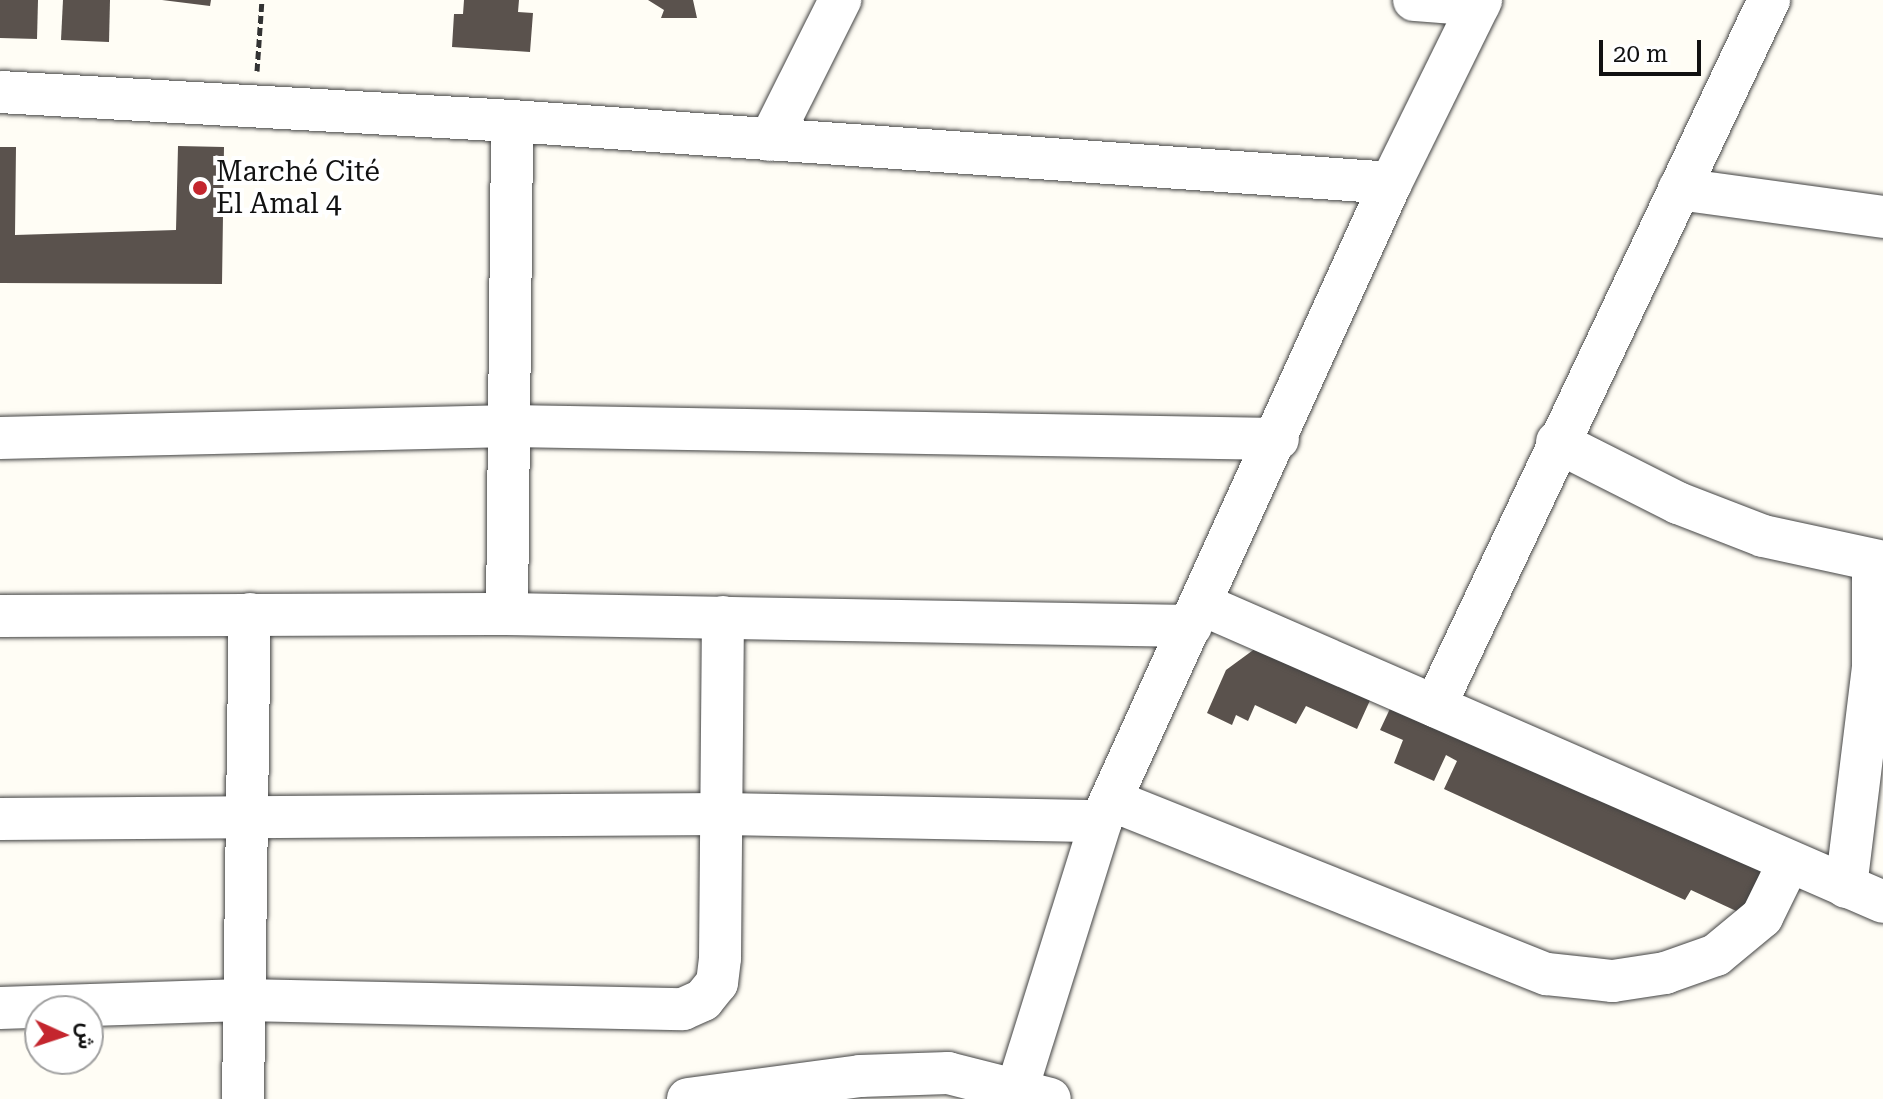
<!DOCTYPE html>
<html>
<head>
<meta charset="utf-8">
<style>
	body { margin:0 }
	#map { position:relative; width:1883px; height:1099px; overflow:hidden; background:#fffdf5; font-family:"Roboto Serif",Vazirmatn,serif }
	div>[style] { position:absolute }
	.building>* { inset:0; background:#5a524d }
	.path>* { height:5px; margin-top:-2.5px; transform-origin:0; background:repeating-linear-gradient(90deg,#333 0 8px,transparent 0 12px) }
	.roads { filter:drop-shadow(0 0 2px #444) drop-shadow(0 0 2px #444) }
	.minor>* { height:42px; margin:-21px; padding:0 21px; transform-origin:21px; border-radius:21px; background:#fff }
	.dots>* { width:22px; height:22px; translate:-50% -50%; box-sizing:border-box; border:4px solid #fff; border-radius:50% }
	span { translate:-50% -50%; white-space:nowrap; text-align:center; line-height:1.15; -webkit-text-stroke:8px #fff; paint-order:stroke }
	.poi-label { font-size:28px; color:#111 }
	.left { translate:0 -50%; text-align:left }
	.north { position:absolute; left:24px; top:995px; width:80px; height:80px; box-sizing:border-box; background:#fff; border:2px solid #a0a0a0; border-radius:50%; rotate:93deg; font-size:22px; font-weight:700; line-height:32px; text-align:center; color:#111 }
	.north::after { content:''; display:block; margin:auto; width:28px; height:36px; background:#c4262e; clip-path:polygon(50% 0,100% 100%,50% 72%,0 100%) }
	.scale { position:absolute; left:1599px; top:40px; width:102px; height:36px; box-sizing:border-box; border:4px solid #111; border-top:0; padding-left:10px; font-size:24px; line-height:28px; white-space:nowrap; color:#111; -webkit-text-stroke:6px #fff; paint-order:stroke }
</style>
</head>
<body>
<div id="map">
	<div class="building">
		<div style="clip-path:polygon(0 0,38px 0,37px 39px,0 38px)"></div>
		<div style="clip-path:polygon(63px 0,110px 0,109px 42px,61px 40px)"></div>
		<div style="clip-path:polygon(162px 0,211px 0,210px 6px)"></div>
		<div style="clip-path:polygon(464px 0,519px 0,518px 12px,533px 13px,530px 52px,452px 47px,454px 14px,463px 14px)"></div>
		<div style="clip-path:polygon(648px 0,693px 0,697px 18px,661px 18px,664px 10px)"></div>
		<div style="clip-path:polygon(178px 146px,224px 147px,222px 284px,0 283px,0 147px,16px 147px,15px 235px,176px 230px)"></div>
		<div style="clip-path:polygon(1256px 648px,1372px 696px,1357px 729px,1306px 706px,1296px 724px,1255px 705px,1248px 721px,1236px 715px,1232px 725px,1207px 713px,1226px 670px)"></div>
		<div style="clip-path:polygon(1395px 698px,1769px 870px,1747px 916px,1691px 890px,1685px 900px,1444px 789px,1457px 761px,1446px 755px,1434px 781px,1394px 763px,1403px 740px,1380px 730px)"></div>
	</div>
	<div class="path">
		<div style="left:257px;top:71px;width:71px;rotate:-86deg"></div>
	</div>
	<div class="roads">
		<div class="minor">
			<div style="left:1414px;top:0;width:65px;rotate:4.4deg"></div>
			<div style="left:0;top:92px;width:513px;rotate:3.24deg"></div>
			<div style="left:512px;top:121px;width:881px;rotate:4.03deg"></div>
			<div style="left:770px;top:140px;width:157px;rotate:-63.4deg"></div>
			<div style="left:1679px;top:189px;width:206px;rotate:7.8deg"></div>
			<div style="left:0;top:438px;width:509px;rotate:-1.35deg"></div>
			<div style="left:509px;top:426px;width:769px;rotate:0.97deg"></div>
			<div style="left:1557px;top:442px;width:136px;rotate:26.8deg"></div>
			<div style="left:1678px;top:503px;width:91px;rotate:21.2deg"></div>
			<div style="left:1763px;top:536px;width:123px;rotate:12.2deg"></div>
			<div style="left:1201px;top:604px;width:744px;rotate:23.6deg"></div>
			<div style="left:507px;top:614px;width:493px;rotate:-89.4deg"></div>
			<div style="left:0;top:616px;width:507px;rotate:-0.23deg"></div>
			<div style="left:507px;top:614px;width:684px;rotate:1.01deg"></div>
			<div style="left:1435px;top:706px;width:781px;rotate:-64.68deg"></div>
			<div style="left:1111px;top:800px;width:469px;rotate:21.8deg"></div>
			<div style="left:1547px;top:974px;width:66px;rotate:6.1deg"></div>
			<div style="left:1613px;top:981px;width:53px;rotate:-8.7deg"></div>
			<div style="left:1665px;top:973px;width:54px;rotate:-19.4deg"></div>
			<div style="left:1716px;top:955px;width:60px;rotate:-39.6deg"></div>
			<div style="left:1762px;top:917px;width:59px;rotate:-63.9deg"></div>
			<div style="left:0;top:819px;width:724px;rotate:-0.4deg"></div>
			<div style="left:724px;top:814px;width:377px;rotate:1.1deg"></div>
			<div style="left:1846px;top:887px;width:223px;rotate:-83deg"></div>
			<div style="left:1873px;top:666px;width:105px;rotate:-90deg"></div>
			<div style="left:0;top:1008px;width:243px;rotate:-1.9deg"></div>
			<div style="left:243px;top:1000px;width:440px;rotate:1.2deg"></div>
			<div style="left:683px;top:1009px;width:22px;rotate:-24deg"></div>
			<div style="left:703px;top:1000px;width:22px;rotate:-51deg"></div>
			<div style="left:717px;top:983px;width:25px;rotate:-83deg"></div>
			<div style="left:720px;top:958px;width:341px;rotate:-89.5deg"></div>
			<div style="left:243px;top:1099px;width:485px;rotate:-89.2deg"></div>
			<div style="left:688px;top:1099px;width:174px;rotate:-7.6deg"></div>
			<div style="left:860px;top:1076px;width:88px;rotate:-2deg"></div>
			<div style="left:948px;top:1073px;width:105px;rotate:14.3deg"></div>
			<div style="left:1014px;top:1099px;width:291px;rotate:-72.6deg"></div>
			<div style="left:1101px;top:821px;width:701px;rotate:-65.56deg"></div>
			<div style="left:1391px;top:183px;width:204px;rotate:-63.8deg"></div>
		</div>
	</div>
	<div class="dots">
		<div style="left:200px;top:188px;background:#c4262e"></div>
	</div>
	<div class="poi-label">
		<span class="left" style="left:216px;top:188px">Marché Cité<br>El Amal 4</span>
	</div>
	<div class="north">ش</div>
	<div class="scale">20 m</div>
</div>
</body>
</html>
